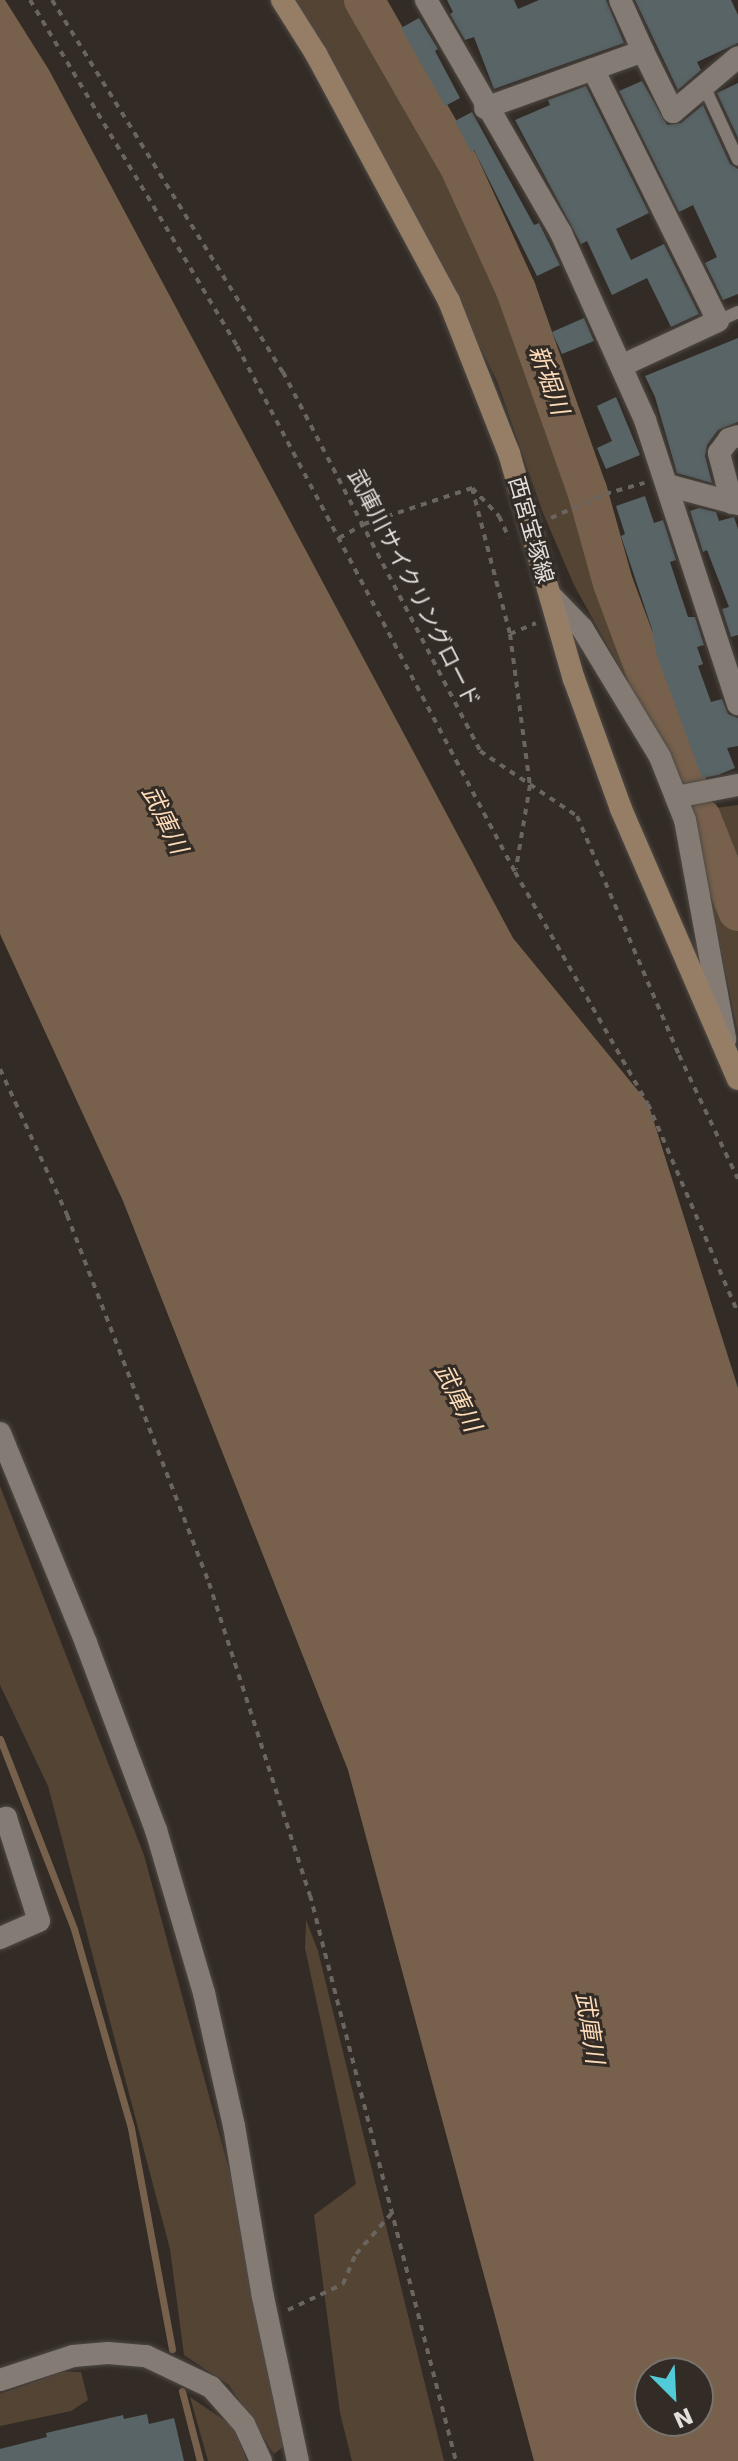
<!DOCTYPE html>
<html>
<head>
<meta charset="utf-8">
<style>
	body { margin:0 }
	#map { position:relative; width:738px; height:2461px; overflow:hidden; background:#332c26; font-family:"DejaVu Sans","Noto Sans JP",sans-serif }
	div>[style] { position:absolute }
	.green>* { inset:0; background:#544434 }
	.water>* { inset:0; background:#77614c }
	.stream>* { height:7px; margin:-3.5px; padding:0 3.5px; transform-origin:3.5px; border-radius:3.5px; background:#77614c }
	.river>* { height:40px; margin:-20px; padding:0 20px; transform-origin:20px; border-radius:20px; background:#77614c }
	.building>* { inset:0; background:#596466 }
	.path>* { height:4px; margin-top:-2px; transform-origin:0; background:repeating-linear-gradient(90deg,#6b655f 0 6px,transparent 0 12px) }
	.roads { filter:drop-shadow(0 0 2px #4e4944) drop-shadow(0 0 2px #4e4944) }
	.service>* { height:12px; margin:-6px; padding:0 6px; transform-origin:6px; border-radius:6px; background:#837b74 }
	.minor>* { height:22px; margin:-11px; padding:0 11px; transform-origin:11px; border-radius:11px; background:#837b74 }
	.tertiary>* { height:22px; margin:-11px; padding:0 11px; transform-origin:11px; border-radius:11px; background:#837b74 }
	.secondary>* { height:22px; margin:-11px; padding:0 11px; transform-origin:11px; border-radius:11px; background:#967e66 }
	span { translate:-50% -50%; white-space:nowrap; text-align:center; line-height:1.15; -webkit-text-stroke:6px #332c26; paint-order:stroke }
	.street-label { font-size:22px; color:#e2deda }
	.water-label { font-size:24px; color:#fddbb9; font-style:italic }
	.north { position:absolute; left:634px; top:2357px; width:80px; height:80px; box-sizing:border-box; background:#332c26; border:2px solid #79736e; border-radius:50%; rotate:156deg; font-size:22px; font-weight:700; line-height:32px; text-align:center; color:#e2deda }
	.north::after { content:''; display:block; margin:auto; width:28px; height:36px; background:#52cbd9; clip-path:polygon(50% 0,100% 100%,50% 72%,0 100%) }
</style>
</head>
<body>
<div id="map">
	<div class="green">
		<div style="clip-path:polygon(293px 0,350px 0,456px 183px,510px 307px,651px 699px,640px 704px,574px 585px,543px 513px,497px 381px,378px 146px)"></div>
		<div style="clip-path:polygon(738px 805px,738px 896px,707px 809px)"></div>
		<div style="clip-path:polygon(713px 868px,731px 911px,738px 910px,738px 1033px,704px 870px)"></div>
		<div style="clip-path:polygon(0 1486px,144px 1855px,238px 2203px,283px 2447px,274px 2454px,229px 2385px,184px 2355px,170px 2249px,48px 1786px,0 1685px)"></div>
		<div style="clip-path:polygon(306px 1920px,318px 1951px,444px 2461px,352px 2461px,340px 2413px,314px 2215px,356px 2184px,305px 1948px)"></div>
		<div style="clip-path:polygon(62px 2372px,81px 2372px,88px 2400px,71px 2411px,0 2426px,0 2394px)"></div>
		<div style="clip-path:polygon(190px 2397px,233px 2426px,247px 2461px,208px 2461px)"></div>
	</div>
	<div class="water">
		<div style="clip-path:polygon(evenodd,0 0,5px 0,49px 70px,513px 938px,648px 1103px,738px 1388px,738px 2461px,534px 2461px,348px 1770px,123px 1201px,0 934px,0 0,650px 2373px,698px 2373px,698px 2421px,650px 2421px,650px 2373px)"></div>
	</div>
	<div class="stream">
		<div style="left:0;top:1739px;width:204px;rotate:68.7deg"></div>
		<div style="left:74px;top:1929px;width:207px;rotate:74deg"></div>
		<div style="left:131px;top:2128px;width:225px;rotate:79.5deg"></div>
		<div style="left:182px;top:2391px;width:72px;rotate:75.6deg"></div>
	</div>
	<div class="river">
		<div style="left:364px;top:0;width:190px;rotate:60.1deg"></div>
		<div style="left:459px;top:165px;width:137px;rotate:65.5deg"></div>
		<div style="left:516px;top:290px;width:212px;rotate:70.5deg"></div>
		<div style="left:587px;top:490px;width:97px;rotate:74.4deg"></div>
		<div style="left:613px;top:583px;width:209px;rotate:69.6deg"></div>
		<div style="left:701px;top:818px;width:100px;rotate:68.3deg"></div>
	</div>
	<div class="building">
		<div style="clip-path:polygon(447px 0,514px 0,518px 9px,539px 0,606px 0,624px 43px,494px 89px,474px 37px,465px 40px,450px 14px,453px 12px)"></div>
		<div style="clip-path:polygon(635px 0,731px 0,738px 15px,738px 43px,697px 62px,701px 70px,678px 90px)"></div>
		<div style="clip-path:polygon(419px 18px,438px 49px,435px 51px,460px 98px,445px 106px,401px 28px)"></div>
		<div style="clip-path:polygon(642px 81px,667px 125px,681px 123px,703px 105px,730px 164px,738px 169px,738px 294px,723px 300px,705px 263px,717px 257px,693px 205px,679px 212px,619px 91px)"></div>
		<div style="clip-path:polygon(738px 83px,738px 138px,717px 93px)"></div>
		<div style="clip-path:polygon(586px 86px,649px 213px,616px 229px,631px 260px,664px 244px,699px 314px,671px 327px,647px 278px,612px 295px,587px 241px,581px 244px,515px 120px,550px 105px,548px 100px)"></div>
		<div style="clip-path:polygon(472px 112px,534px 225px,539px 223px,560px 265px,537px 276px,474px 150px,471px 152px,455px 121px)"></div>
		<div style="clip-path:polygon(584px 318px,594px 341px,562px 354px,552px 332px)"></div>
		<div style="clip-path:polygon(738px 338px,738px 422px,718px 430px,707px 445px,705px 456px,712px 483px,677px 473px,655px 397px,645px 376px)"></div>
		<div style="clip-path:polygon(616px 397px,640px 455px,606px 469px,597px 448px,612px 441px,597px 406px)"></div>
		<div style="clip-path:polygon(645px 496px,654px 523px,663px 520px,676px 560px,670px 562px,688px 617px,695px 617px,704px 645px,697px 647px,703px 664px,698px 666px,711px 702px,722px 699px,728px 714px,738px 718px,738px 746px,727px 748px,735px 768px,718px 775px,702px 778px,656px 653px,652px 629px,621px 536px,625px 534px,616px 506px)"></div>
		<div style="clip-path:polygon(699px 508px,716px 512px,719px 521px,734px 517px,738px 529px,738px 635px,731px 637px,722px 609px,729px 607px,707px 550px,703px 552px,690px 511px)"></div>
		<div style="clip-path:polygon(147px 2414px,149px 2424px,174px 2418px,184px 2461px,0 2461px,0 2449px,47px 2437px,46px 2433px,123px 2415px,124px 2419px)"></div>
	</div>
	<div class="path">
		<div style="left:30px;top:0;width:403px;rotate:59.1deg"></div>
		<div style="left:237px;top:346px;width:595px;rotate:62.14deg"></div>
		<div style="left:515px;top:872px;width:267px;rotate:60.2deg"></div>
		<div style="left:648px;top:1104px;width:228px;rotate:66.7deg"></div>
		<div style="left:52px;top:0;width:438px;rotate:58.2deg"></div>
		<div style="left:283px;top:372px;width:427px;rotate:62.5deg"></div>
		<div style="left:480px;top:751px;width:117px;rotate:33.8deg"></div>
		<div style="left:577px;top:816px;width:260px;rotate:66.9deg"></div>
		<div style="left:679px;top:1055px;width:137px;rotate:64.6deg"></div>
		<div style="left:472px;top:488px;width:151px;rotate:75.4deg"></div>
		<div style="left:510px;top:634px;width:152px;rotate:82.5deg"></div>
		<div style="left:530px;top:785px;width:85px;rotate:99.5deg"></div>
		<div style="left:551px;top:518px;width:59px;rotate:-24deg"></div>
		<div style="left:605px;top:494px;width:41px;rotate:-15.8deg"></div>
		<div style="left:339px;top:538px;width:29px;rotate:-29deg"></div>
		<div style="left:364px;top:524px;width:114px;rotate:-18.4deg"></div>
		<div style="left:472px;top:488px;width:39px;rotate:46deg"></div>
		<div style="left:499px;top:516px;width:24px;rotate:66deg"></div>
		<div style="left:510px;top:634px;width:28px;rotate:-23deg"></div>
		<div style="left:0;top:1069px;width:161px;rotate:65.3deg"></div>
		<div style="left:67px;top:1215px;width:394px;rotate:68.9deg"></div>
		<div style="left:209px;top:1583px;width:328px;rotate:72.1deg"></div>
		<div style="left:310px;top:1895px;width:585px;rotate:75.54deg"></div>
		<div style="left:288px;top:2310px;width:61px;rotate:-25.3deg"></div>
		<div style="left:343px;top:2284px;width:33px;rotate:-67deg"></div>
		<div style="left:356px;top:2254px;width:53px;rotate:-48.8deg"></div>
	</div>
	<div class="roads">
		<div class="service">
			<div style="left:704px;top:86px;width:81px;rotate:65.3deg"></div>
			<div style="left:718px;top:321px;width:22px;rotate:-24deg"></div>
		</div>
		<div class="minor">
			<div style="left:426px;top:0;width:269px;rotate:59.9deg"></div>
			<div style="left:561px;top:233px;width:205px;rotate:65.8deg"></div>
			<div style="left:645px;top:420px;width:299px;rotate:71.9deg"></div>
			<div style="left:620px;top:0;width:56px;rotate:65.7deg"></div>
			<div style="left:593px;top:69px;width:281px;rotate:63.6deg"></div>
			<div style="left:718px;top:321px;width:107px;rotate:155.1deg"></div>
			<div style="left:485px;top:108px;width:168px;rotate:-19.8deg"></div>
			<div style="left:643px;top:51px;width:68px;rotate:63.8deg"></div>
			<div style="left:673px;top:112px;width:85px;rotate:-40.2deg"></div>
			<div style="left:667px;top:485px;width:73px;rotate:15deg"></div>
			<div style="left:732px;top:503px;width:52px;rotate:-104.6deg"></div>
			<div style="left:719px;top:453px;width:17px;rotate:-54deg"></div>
			<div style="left:729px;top:439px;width:9px;rotate:-18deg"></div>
			<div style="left:551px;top:596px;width:45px;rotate:45.9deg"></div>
			<div style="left:582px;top:628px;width:151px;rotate:58.8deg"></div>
			<div style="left:660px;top:757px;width:68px;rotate:68.4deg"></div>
			<div style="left:685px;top:820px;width:223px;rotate:79.6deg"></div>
			<div style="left:676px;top:797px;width:63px;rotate:-11deg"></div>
			<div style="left:0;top:1433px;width:227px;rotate:67.7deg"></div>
			<div style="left:86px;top:1643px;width:200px;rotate:69.5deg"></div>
			<div style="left:156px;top:1830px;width:170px;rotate:73.6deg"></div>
			<div style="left:204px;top:1993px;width:136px;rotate:77.3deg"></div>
			<div style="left:234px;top:2126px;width:173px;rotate:80.4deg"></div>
			<div style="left:263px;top:2297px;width:168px;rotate:78deg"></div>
			<div style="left:0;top:1821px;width:7px;rotate:-27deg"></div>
			<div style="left:6px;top:1818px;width:108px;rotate:72.2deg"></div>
			<div style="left:39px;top:1921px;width:43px;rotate:156.4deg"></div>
		</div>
		<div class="tertiary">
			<div style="left:0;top:2380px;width:77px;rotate:-18.2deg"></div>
			<div style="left:73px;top:2356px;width:35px;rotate:-5deg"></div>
			<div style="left:108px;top:2353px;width:38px;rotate:5deg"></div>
			<div style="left:146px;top:2356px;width:72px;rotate:25.5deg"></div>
			<div style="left:211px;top:2387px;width:50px;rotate:48.3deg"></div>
			<div style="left:244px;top:2424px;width:41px;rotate:65.3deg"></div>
		</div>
		<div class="secondary">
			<div style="left:282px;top:0;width:64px;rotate:57.8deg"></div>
			<div style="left:316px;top:54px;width:281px;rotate:61.7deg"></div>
			<div style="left:449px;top:301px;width:163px;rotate:68.5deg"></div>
			<div style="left:509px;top:453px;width:235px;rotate:74deg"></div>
			<div style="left:574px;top:679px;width:138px;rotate:70.1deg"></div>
			<div style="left:621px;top:809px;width:294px;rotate:66.6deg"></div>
		</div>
	</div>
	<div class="street-label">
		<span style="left:531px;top:530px;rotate:74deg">西宮宝塚線</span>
		<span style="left:414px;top:588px;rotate:63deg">武庫川サイクリングロード</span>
	</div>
	<div class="water-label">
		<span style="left:548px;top:380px;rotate:70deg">新堀川</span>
		<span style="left:164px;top:820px;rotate:64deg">武庫川</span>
		<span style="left:457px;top:1398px;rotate:63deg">武庫川</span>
		<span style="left:589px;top:2028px;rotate:81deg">武庫川</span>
	</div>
	<div class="north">N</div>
</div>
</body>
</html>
